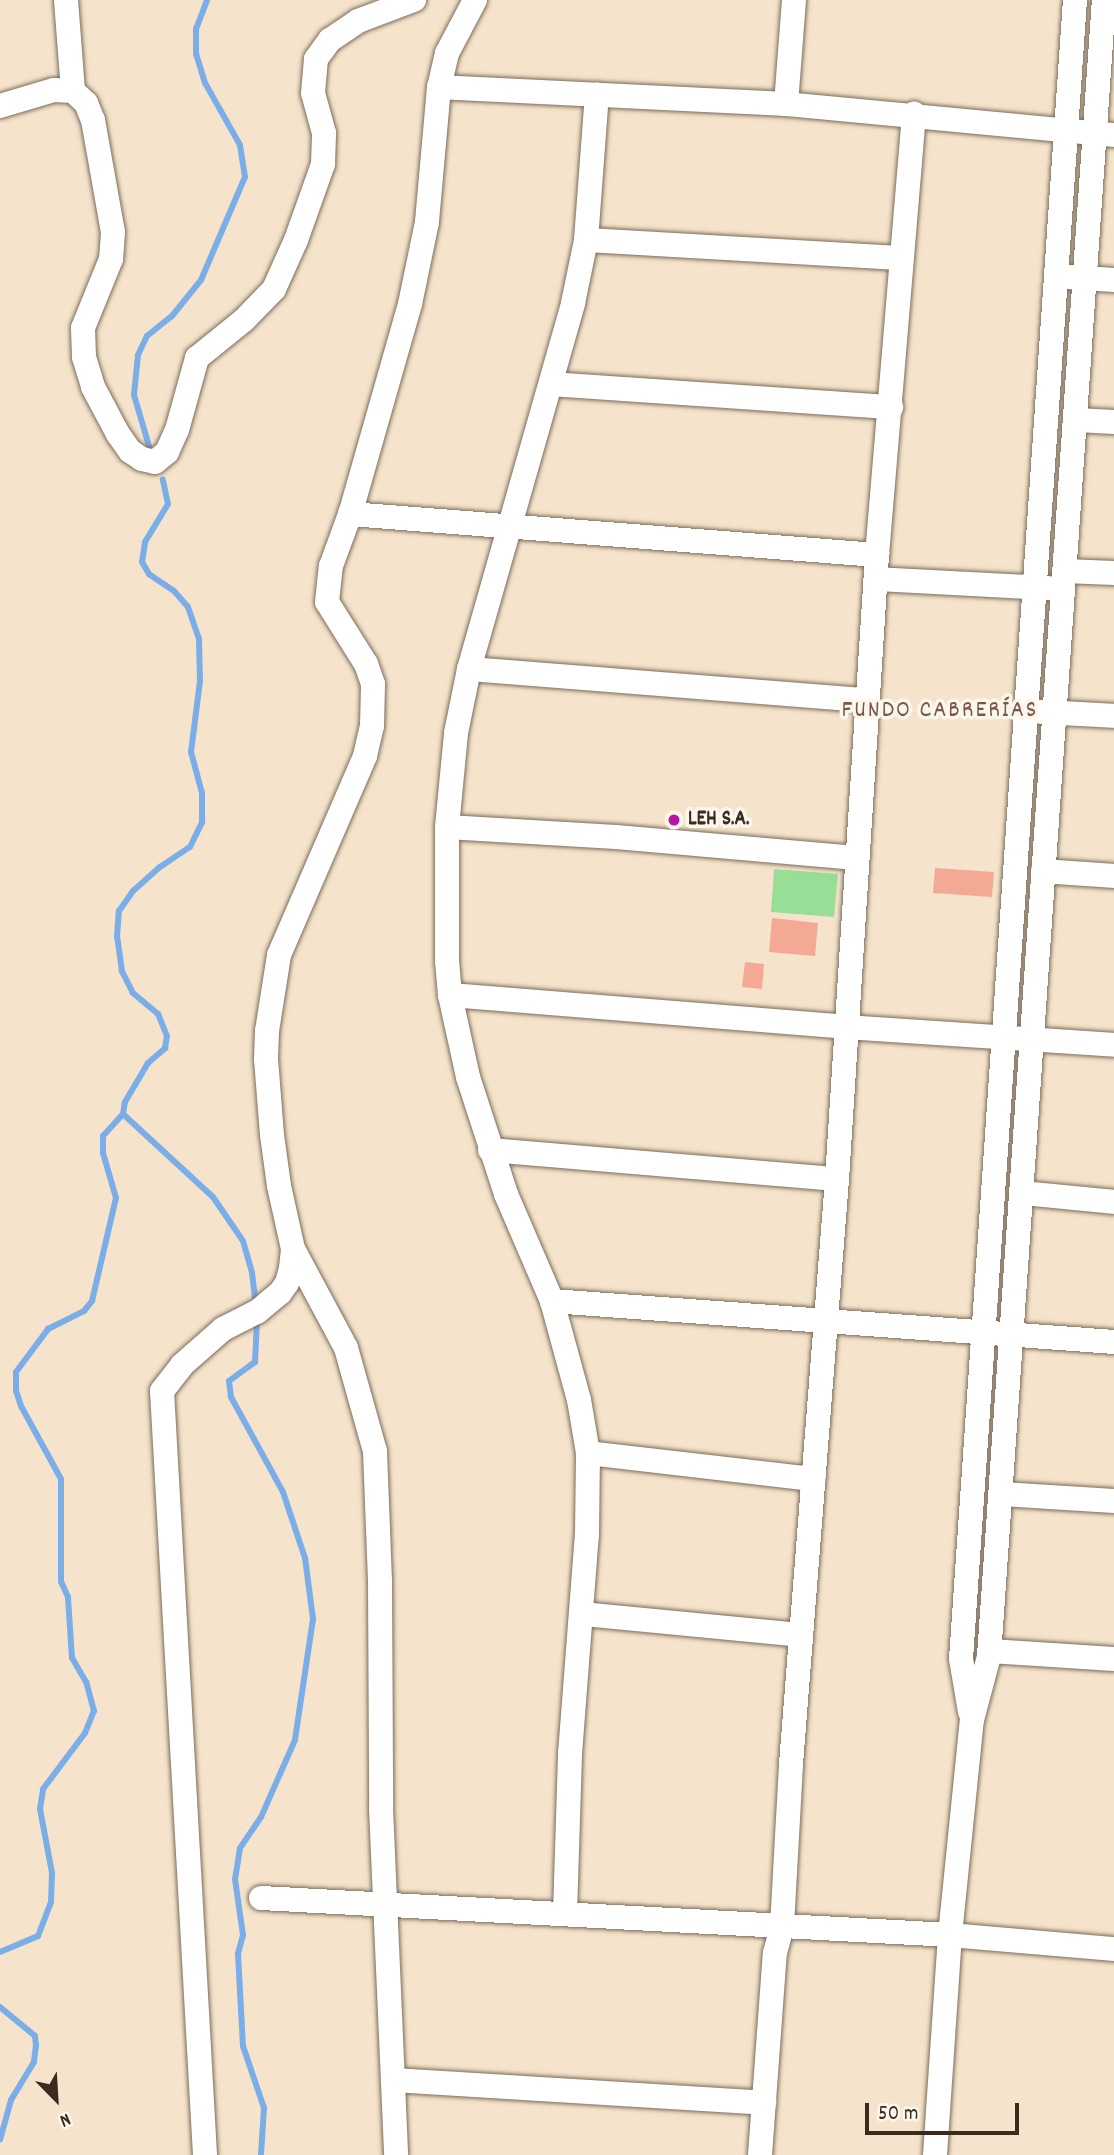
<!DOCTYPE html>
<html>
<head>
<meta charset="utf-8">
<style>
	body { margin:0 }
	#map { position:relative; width:1114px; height:2155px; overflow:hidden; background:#f5e4cb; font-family:Dekko,sans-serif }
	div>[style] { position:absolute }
	.green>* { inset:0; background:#99de97 }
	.stream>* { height:6px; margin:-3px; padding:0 3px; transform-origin:3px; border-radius:3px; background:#7baee8 }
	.building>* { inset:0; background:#f4a994 }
	.roads { filter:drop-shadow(0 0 2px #7c6b5b) drop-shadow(0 0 2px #7c6b5b) }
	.minor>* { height:24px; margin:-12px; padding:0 12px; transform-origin:12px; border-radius:12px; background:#fff }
	.dots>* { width:19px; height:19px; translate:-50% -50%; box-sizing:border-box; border:4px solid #fbf7ec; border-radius:50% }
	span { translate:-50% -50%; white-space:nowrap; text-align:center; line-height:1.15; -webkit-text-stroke:7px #fbf7ec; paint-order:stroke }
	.poi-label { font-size:21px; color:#3b2a1e; font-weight:700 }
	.left { translate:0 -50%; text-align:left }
	.quarter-label { font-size:24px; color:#7c5647; letter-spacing:2px }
	.north { position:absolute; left:21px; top:2064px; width:70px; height:70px; -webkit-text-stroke:5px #fbf7ec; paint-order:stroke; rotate:156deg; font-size:19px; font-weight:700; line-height:28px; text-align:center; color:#3b2a1e }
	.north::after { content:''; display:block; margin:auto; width:24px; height:32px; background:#3b2a1e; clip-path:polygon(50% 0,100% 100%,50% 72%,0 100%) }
	.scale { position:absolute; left:865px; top:2103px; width:154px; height:32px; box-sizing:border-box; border:4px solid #3b2a1e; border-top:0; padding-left:9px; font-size:21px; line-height:24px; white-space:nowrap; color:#3b2a1e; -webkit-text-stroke:5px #fbf7ec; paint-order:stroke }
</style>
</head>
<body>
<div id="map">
	<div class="green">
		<div style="clip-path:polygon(774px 869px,838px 874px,834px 917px,771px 912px)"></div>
	</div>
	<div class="stream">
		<div style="left:149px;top:446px;width:53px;rotate:-106.4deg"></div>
		<div style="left:134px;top:395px;width:40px;rotate:-84.3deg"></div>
		<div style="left:138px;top:355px;width:21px;rotate:-65deg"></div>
		<div style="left:147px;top:336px;width:32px;rotate:-39deg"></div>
		<div style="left:172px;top:316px;width:46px;rotate:-51.1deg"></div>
		<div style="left:201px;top:280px;width:112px;rotate:-66.9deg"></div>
		<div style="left:245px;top:177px;width:32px;rotate:-99deg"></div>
		<div style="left:240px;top:145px;width:71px;rotate:-119.4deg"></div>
		<div style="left:205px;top:83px;width:30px;rotate:-107deg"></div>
		<div style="left:196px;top:54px;width:25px;rotate:-90deg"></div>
		<div style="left:196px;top:29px;width:31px;rotate:-69deg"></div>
		<div style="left:123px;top:1114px;width:122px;rotate:42.7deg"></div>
		<div style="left:213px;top:1197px;width:53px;rotate:55.7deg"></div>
		<div style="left:243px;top:1241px;width:33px;rotate:74deg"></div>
		<div style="left:252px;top:1273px;width:32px;rotate:83deg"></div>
		<div style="left:257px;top:1320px;width:42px;rotate:92.7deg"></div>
		<div style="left:255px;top:1362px;width:32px;rotate:144deg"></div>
		<div style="left:229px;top:1381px;width:16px;rotate:83deg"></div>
		<div style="left:231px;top:1397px;width:108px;rotate:61.3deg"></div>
		<div style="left:283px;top:1492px;width:70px;rotate:71.6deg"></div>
		<div style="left:305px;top:1558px;width:62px;rotate:82.5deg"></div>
		<div style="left:313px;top:1619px;width:122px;rotate:98.5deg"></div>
		<div style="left:295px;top:1740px;width:84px;rotate:113.8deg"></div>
		<div style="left:261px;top:1817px;width:37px;rotate:124deg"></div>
		<div style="left:240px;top:1848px;width:31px;rotate:99deg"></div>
		<div style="left:235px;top:1879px;width:57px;rotate:81.9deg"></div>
		<div style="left:243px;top:1935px;width:20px;rotate:105deg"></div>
		<div style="left:238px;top:1954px;width:92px;rotate:86.9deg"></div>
		<div style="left:243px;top:2046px;width:65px;rotate:71.3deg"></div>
		<div style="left:264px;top:2108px;width:47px;rotate:93.7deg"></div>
		<div style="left:0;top:1952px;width:41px;rotate:-22.8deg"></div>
		<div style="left:38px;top:1936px;width:36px;rotate:-69deg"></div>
		<div style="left:51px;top:1902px;width:29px;rotate:-88deg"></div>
		<div style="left:52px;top:1873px;width:65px;rotate:-100.6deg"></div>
		<div style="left:40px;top:1809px;width:20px;rotate:-81deg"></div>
		<div style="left:43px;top:1789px;width:70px;rotate:-53.1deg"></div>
		<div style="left:85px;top:1733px;width:24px;rotate:-68deg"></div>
		<div style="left:94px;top:1711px;width:30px;rotate:-105deg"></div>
		<div style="left:86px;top:1682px;width:28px;rotate:-120deg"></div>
		<div style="left:72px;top:1658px;width:61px;rotate:-93.8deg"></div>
		<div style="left:68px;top:1597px;width:17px;rotate:-114deg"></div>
		<div style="left:61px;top:1581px;width:102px;rotate:-90deg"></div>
		<div style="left:61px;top:1479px;width:83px;rotate:-118.7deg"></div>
		<div style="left:21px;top:1406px;width:16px;rotate:-108deg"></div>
		<div style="left:16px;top:1391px;width:19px;rotate:-90deg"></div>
		<div style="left:16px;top:1372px;width:54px;rotate:-53.3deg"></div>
		<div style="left:48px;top:1329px;width:40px;rotate:-26.6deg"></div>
		<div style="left:84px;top:1311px;width:13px;rotate:-51deg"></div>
		<div style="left:92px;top:1301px;width:106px;rotate:-76.9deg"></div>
		<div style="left:116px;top:1198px;width:47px;rotate:-106.1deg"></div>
		<div style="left:103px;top:1153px;width:17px;rotate:-90deg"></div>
		<div style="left:103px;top:1136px;width:30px;rotate:-48deg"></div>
		<div style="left:123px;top:1114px;width:12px;rotate:-81deg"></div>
		<div style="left:125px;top:1102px;width:45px;rotate:-59.5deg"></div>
		<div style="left:148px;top:1063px;width:23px;rotate:-41deg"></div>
		<div style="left:165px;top:1048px;width:12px;rotate:-81deg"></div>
		<div style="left:167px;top:1036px;width:24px;rotate:-112deg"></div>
		<div style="left:158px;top:1014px;width:33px;rotate:-140deg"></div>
		<div style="left:133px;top:993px;width:25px;rotate:-117deg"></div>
		<div style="left:122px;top:971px;width:34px;rotate:-98deg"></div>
		<div style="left:117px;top:937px;width:26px;rotate:-86deg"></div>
		<div style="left:119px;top:911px;width:24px;rotate:-55deg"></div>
		<div style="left:133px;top:891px;width:36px;rotate:-42deg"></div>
		<div style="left:160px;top:867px;width:36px;rotate:-34deg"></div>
		<div style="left:190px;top:847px;width:28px;rotate:-64deg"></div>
		<div style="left:202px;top:822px;width:29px;rotate:-90deg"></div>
		<div style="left:202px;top:793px;width:42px;rotate:-105deg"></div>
		<div style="left:191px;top:752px;width:72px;rotate:-82.8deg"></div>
		<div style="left:200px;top:681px;width:42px;rotate:-91.4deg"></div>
		<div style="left:199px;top:639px;width:34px;rotate:-109deg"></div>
		<div style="left:188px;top:607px;width:21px;rotate:-131deg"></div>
		<div style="left:174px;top:591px;width:30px;rotate:-146deg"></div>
		<div style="left:149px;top:574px;width:14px;rotate:-120deg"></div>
		<div style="left:142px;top:562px;width:20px;rotate:-81deg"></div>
		<div style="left:145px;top:542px;width:44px;rotate:-58.8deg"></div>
		<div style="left:168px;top:504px;width:25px;rotate:-102deg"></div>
		<div style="left:0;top:2007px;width:45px;rotate:39.6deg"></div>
		<div style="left:35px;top:2036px;width:9px;rotate:84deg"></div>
		<div style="left:36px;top:2045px;width:17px;rotate:97deg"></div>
		<div style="left:34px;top:2062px;width:44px;rotate:121.2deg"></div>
		<div style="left:11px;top:2100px;width:41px;rotate:105.4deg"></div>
	</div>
	<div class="building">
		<div style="clip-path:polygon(935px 868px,994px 872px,992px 897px,933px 893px)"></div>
		<div style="clip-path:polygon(772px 918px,818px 923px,815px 956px,769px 952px)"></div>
		<div style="clip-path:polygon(745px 962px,764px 964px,762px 989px,742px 987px)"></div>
	</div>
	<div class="roads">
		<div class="minor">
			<div style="left:66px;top:0;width:91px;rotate:85.6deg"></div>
			<div style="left:475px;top:0;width:60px;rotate:117.8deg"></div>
			<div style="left:447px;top:53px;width:35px;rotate:103deg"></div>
			<div style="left:439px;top:87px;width:136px;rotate:95.1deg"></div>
			<div style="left:427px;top:222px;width:84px;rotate:101.7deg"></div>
			<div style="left:410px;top:304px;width:218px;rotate:105.9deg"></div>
			<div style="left:350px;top:514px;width:529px;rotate:4.45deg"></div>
			<div style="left:439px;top:87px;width:347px;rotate:2.8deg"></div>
			<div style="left:786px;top:104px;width:329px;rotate:5.4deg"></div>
			<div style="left:786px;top:104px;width:104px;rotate:-85.6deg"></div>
			<div style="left:0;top:106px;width:56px;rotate:-16.5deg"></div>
			<div style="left:54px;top:90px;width:19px;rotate:3deg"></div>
			<div style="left:73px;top:91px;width:18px;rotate:43deg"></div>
			<div style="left:86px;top:103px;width:18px;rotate:68deg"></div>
			<div style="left:93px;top:120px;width:114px;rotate:79.9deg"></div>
			<div style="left:113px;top:232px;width:27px;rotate:94deg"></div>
			<div style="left:111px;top:259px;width:74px;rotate:112.1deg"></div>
			<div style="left:83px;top:328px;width:29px;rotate:88deg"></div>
			<div style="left:84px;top:357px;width:31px;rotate:73deg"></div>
			<div style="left:93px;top:387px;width:53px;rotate:62deg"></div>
			<div style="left:118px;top:434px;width:21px;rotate:55deg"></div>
			<div style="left:130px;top:451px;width:14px;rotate:34deg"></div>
			<div style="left:142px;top:459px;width:13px;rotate:13deg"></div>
			<div style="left:155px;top:462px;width:16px;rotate:-40deg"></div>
			<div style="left:167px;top:452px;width:24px;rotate:-66deg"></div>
			<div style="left:177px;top:430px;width:75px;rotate:-74.5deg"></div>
			<div style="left:197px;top:358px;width:60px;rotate:-39deg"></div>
			<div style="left:244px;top:320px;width:43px;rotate:-45.9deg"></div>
			<div style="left:274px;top:289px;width:54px;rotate:-65.8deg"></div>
			<div style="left:296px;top:240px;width:81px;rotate:-70.4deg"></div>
			<div style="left:323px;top:164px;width:31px;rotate:-88deg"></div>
			<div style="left:324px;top:133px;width:41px;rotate:-105.4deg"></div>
			<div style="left:313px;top:93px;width:34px;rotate:-85deg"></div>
			<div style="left:316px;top:59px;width:24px;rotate:-54deg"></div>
			<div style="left:330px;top:40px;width:34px;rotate:-34deg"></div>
			<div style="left:358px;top:21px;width:60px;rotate:-20.6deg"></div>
			<div style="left:586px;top:240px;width:315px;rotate:3.3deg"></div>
			<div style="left:1069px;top:277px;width:45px;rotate:3.8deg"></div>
			<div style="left:551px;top:384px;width:341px;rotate:3.9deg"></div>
			<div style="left:1077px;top:420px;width:37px;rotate:3deg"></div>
			<div style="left:1065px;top:571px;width:49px;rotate:2.3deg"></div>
			<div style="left:876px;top:579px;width:173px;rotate:3deg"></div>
			<div style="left:469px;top:669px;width:399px;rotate:4.5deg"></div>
			<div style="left:1041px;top:712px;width:73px;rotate:3.1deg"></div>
			<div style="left:447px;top:827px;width:169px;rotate:3.4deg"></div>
			<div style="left:616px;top:837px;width:241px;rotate:5deg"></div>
			<div style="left:1043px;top:871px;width:71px;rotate:4deg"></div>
			<div style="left:450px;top:995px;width:397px;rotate:4.6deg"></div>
			<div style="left:846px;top:1027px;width:269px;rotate:3.8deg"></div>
			<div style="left:490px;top:1150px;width:348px;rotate:4.8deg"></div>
			<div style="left:1023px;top:1193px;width:91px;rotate:5.6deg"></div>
			<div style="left:293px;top:1249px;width:112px;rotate:61.8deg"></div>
			<div style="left:346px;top:1348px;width:107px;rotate:74.3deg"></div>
			<div style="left:375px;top:1451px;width:130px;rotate:87.8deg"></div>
			<div style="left:380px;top:1581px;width:227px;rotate:89.7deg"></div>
			<div style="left:381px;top:1808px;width:347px;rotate:87.5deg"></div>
			<div style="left:552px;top:1301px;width:563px;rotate:4.17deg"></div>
			<div style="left:588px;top:1453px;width:227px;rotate:6.6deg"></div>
			<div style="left:1002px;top:1494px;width:112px;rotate:3.6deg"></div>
			<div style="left:583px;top:1614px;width:219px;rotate:5.5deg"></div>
			<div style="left:990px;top:1651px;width:124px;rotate:3.7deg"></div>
			<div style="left:970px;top:1712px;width:54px;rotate:-99.6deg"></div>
			<div style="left:961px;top:1659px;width:1663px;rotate:-86.07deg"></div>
			<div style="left:261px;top:1898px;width:690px;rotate:3.07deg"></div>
			<div style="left:950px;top:1935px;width:165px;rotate:4.9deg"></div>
			<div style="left:565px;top:1914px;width:160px;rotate:-88.2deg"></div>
			<div style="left:570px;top:1754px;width:220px;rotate:-85.6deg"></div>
			<div style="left:587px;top:1535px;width:82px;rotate:-89.3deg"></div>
			<div style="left:588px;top:1453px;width:54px;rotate:-99.6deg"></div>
			<div style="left:579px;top:1400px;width:103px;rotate:-105.3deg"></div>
			<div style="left:552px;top:1301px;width:116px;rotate:-113.3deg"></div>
			<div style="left:506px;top:1194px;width:123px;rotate:-108deg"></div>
			<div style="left:468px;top:1077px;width:84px;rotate:-102.4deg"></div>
			<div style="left:450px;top:995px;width:34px;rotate:-95deg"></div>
			<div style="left:447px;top:961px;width:134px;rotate:-90deg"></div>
			<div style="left:447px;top:827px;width:94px;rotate:-84.5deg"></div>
			<div style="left:456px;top:733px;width:65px;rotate:-78.5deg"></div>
			<div style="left:469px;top:669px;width:380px;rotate:-74.1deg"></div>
			<div style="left:573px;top:303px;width:64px;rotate:-78.3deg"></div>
			<div style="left:586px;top:240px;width:146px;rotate:-85.7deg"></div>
			<div style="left:393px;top:2080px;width:372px;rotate:3.5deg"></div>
			<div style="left:205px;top:2155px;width:765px;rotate:-93.22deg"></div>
			<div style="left:162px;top:1391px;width:33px;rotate:-52deg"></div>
			<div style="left:182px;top:1365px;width:55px;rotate:-41.3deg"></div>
			<div style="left:223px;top:1329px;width:38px;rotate:-27deg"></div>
			<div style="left:257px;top:1312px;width:30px;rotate:-40deg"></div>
			<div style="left:280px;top:1293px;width:12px;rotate:-55deg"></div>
			<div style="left:287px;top:1283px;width:16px;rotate:-75deg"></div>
			<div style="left:291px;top:1268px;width:19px;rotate:-84deg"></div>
			<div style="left:293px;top:1249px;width:65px;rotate:-102.5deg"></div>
			<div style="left:279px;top:1186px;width:51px;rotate:-97.8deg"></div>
			<div style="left:272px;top:1135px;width:76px;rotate:-94.5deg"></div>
			<div style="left:266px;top:1059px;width:28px;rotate:-88deg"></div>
			<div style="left:267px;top:1031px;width:77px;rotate:-81deg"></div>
			<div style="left:279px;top:955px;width:217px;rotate:-66.6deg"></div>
			<div style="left:365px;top:756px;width:31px;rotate:-77deg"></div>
			<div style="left:372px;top:726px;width:42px;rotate:-88.6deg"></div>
			<div style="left:373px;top:684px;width:21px;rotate:-109deg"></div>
			<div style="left:366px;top:664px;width:73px;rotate:-122.2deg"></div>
			<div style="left:327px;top:602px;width:36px;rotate:-84deg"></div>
			<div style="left:331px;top:566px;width:55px;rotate:-69.9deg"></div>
			<div style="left:760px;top:2155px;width:203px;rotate:-85.8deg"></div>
			<div style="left:775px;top:1953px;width:28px;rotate:-75deg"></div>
			<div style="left:782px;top:1926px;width:162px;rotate:-86.8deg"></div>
			<div style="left:791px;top:1764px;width:587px;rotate:-85.5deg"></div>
			<div style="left:837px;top:1179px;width:625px;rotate:-86.33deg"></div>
			<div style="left:877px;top:555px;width:443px;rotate:-85.2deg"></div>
			<div style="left:935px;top:2155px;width:221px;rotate:-86.1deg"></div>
			<div style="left:950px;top:1935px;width:216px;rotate:-84.2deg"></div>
			<div style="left:972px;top:1720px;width:66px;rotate:-75.1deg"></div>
			<div style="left:989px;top:1656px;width:1660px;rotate:-86.03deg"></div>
		</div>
	</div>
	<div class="dots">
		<div style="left:674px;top:820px;background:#b5179e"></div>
	</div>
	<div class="poi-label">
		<span class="left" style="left:688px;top:820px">LEH S.A.</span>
	</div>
	<div class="quarter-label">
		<span style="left:940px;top:712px">FUNDO CABRERÍAS</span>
	</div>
	<div class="north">N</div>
	<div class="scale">50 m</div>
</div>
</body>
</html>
